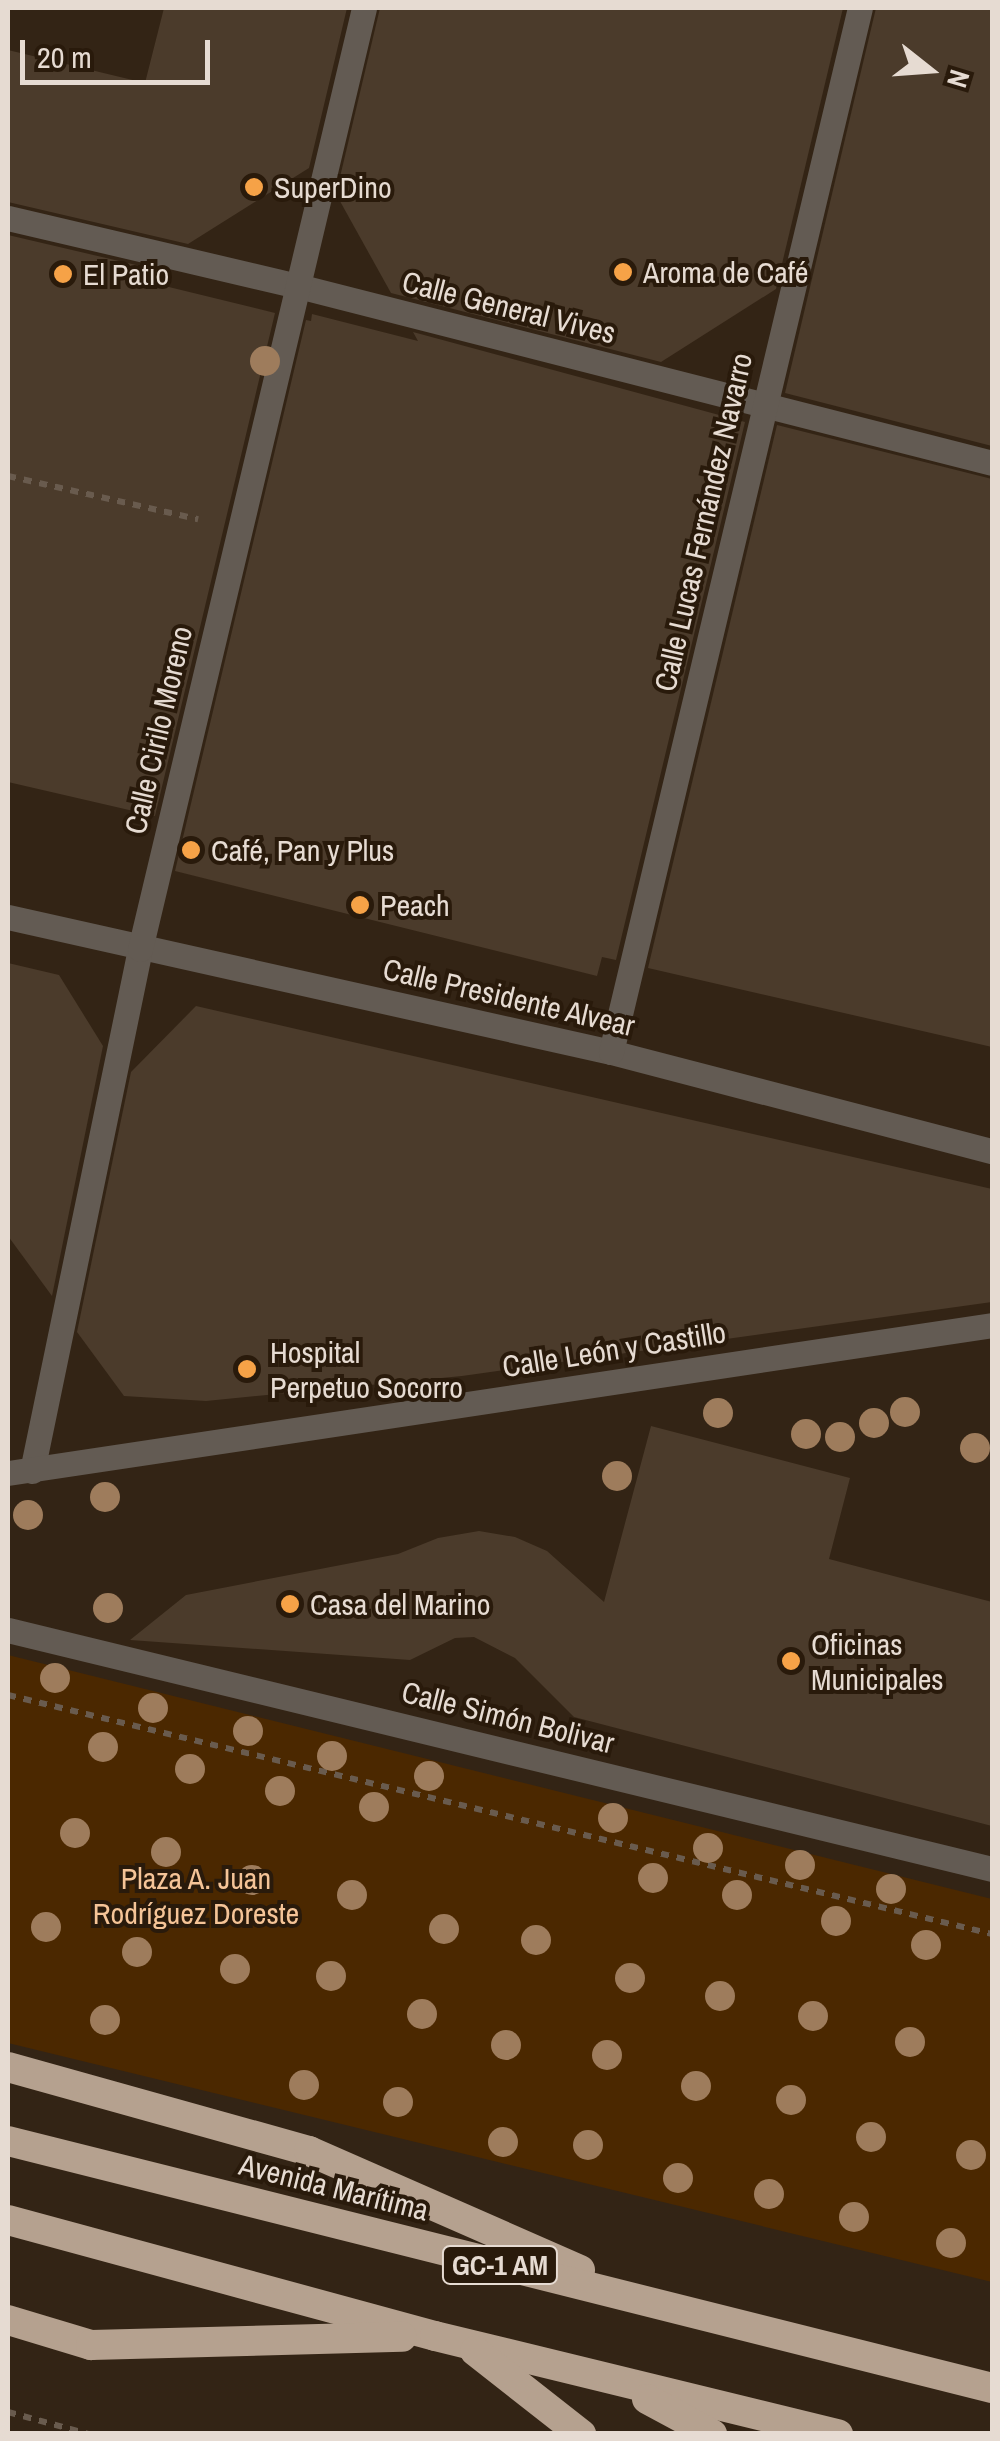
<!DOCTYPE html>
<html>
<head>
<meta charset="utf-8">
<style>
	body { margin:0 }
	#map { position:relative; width:1000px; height:2441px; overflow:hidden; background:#332415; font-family:"Archivo Narrow",sans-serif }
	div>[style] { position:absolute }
	.green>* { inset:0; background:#4b2800 }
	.building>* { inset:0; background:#4b3b2b }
	.path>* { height:6px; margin-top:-3px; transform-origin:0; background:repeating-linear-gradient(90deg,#695b4e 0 8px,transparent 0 16px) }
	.minor>* { height:25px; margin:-12.5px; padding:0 12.5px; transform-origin:12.5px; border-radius:12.5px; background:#635b53 }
	.highway>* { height:30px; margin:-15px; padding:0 15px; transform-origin:15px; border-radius:15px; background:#b5a18f }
	.trees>* { width:30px; height:30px; margin:-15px; border-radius:50%; background:#9e7c5c }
	.dots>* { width:28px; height:28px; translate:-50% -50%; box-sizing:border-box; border:5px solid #291a0b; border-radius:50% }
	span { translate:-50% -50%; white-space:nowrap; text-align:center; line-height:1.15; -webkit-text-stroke:8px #291a0b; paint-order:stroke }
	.shield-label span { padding:2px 8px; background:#291a0b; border:2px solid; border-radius:8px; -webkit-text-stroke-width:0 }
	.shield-label { font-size:28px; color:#e6dbd2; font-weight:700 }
	.poi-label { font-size:30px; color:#e6dbd2 }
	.left { translate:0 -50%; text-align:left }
	.street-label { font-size:30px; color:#e6dbd2 }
	.park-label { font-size:30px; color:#f5c497 }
	.frame { position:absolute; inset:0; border:10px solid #e6dbd2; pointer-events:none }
	.north { position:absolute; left:880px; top:20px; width:100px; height:100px; -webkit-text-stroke:8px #291a0b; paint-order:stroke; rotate:107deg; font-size:28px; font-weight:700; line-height:40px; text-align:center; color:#e6dbd2 }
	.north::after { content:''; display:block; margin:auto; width:35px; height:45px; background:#e6dbd2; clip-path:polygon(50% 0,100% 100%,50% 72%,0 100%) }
	.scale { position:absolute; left:20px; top:40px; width:190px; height:45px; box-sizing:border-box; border:5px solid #e6dbd2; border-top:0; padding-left:12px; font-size:30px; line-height:35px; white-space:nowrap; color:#e6dbd2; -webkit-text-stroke:8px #291a0b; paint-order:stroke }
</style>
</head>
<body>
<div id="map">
	<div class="green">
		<div style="clip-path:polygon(8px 1655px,992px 1899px,992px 2282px,8px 2043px)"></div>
	</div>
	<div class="building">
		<div style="clip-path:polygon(164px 8px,347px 8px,309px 168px,188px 244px,8px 202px,8px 50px,145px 83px)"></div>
		<div style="clip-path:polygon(380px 8px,843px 8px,776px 289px,661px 362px,391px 293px,336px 194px)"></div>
		<div style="clip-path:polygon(876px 8px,992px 8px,992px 446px,785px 393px)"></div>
		<div style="clip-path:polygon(8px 235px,149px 268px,132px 278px,275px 313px,155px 816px,8px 782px)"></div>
		<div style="clip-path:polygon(312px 314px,418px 341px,413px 332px,745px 422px,616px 960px,602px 957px,597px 976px,175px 871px,306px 320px,311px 321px)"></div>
		<div style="clip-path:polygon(777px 425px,992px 479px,992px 1047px,648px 968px)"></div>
		<div style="clip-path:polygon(8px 963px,59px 975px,103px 1046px,52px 1296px,8px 1236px)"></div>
		<div style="clip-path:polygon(196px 1006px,992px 1189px,992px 1302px,462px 1376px,206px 1401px,124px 1396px,77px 1332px,131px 1072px)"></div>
		<div style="clip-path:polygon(651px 1426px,850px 1478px,829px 1559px,992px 1602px,992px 1826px,574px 1717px,515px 1658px,474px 1637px,455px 1638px,410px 1660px,130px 1640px,186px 1595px,398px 1554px,438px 1538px,479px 1531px,515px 1537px,547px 1551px,604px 1602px)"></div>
	</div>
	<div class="path">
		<div style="left:8px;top:476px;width:195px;rotate:12.8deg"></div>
		<div style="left:8px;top:1695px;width:1013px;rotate:13.65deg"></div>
		<div style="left:8px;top:2412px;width:84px;rotate:15.2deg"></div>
	</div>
	<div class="minor">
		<div style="left:8px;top:218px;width:298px;rotate:13.2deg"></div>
		<div style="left:298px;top:286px;width:716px;rotate:14.31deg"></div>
		<div style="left:8px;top:917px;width:618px;rotate:12.62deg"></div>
		<div style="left:611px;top:1052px;width:394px;rotate:14.6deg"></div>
		<div style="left:611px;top:1052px;width:1073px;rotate:-76.59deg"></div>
		<div style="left:32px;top:1471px;width:533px;rotate:-78.31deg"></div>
		<div style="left:140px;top:949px;width:967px;rotate:-76.61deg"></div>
		<div style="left:8px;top:1473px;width:995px;rotate:-8.55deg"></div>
		<div style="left:8px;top:1630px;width:1013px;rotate:13.65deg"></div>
	</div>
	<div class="highway">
		<div style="left:8px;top:2067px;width:313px;rotate:15.6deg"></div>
		<div style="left:309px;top:2151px;width:296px;rotate:23.7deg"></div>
		<div style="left:8px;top:2141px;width:1015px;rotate:14.09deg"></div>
		<div style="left:8px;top:2220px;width:442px;rotate:15.2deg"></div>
		<div style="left:435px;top:2336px;width:415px;rotate:13.7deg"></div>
		<div style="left:8px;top:2320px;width:87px;rotate:16.8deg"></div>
		<div style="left:91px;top:2345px;width:311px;rotate:-1.5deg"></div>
		<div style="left:475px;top:2351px;width:135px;rotate:38.1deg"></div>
		<div style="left:647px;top:2399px;width:74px;rotate:28.3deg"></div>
	</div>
	<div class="trees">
		<div style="left:265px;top:361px"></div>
		<div style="left:905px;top:1412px"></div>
		<div style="left:718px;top:1413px"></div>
		<div style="left:874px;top:1423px"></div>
		<div style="left:806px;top:1434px"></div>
		<div style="left:840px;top:1437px"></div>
		<div style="left:975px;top:1448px"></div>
		<div style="left:617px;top:1476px"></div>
		<div style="left:105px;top:1497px"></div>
		<div style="left:28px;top:1515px"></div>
		<div style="left:108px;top:1608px"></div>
		<div style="left:55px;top:1678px"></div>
		<div style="left:153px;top:1708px"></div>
		<div style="left:248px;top:1731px"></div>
		<div style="left:103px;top:1747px"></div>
		<div style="left:332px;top:1756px"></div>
		<div style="left:190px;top:1769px"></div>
		<div style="left:429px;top:1776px"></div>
		<div style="left:280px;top:1791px"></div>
		<div style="left:374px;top:1807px"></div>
		<div style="left:613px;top:1818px"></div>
		<div style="left:75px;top:1833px"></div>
		<div style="left:708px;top:1848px"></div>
		<div style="left:166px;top:1852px"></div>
		<div style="left:800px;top:1865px"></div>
		<div style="left:653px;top:1878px"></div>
		<div style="left:252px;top:1880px"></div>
		<div style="left:891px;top:1889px"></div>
		<div style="left:352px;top:1895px"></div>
		<div style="left:737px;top:1895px"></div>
		<div style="left:836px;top:1921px"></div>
		<div style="left:46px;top:1927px"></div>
		<div style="left:444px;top:1929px"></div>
		<div style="left:536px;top:1940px"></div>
		<div style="left:926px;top:1945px"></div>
		<div style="left:137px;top:1952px"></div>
		<div style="left:235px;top:1969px"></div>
		<div style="left:331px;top:1976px"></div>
		<div style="left:630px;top:1978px"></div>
		<div style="left:720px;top:1996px"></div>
		<div style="left:422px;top:2014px"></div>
		<div style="left:813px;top:2016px"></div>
		<div style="left:105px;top:2020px"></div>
		<div style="left:910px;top:2042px"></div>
		<div style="left:506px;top:2045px"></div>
		<div style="left:607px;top:2055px"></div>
		<div style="left:304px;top:2085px"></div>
		<div style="left:696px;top:2086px"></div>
		<div style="left:791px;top:2100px"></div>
		<div style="left:398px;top:2102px"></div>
		<div style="left:871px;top:2137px"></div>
		<div style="left:503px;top:2142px"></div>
		<div style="left:588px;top:2145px"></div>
		<div style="left:971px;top:2155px"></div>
		<div style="left:678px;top:2178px"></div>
		<div style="left:769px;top:2194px"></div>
		<div style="left:854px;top:2217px"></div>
		<div style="left:951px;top:2243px"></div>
	</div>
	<div class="dots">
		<div style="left:254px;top:187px;background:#f6a247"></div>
		<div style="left:623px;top:272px;background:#f6a247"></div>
		<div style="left:63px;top:274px;background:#f6a247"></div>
		<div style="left:191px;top:850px;background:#f6a247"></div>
		<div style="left:360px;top:905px;background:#f6a247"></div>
		<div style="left:247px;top:1369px;background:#f6a247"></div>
		<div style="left:290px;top:1604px;background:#f6a247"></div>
		<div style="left:791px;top:1661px;background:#f6a247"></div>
	</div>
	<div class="shield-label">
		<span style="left:500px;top:2265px">GC-1 AM</span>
	</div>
	<div class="poi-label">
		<span class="left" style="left:274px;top:187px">SuperDino</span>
		<span class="left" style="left:643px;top:272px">Aroma de Café</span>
		<span class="left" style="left:83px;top:274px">El Patio</span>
		<span class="left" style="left:211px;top:850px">Café, Pan y Plus</span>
		<span class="left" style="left:380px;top:905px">Peach</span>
		<span class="left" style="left:270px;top:1369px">Hospital<br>Perpetuo Socorro</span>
		<span class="left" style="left:310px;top:1604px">Casa del Marino</span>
		<span class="left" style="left:811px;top:1661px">Oficinas<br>Municipales</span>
	</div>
	<div class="street-label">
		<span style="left:509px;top:307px;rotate:14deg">Calle General Vives</span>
		<span style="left:703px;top:522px;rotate:-77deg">Calle Lucas Fernández Navarro</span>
		<span style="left:158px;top:730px;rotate:-77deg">Calle Cirilo Moreno</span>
		<span style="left:509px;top:997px;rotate:13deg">Calle Presidente Alvear</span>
		<span style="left:614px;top:1349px;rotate:-9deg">Calle León y Castillo</span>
		<span style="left:508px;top:1717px;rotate:14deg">Calle Simón Bolivar</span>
		<span style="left:334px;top:2187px;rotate:14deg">Avenida Marítima</span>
	</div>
	<div class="park-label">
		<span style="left:196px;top:1895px">Plaza A. Juan<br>Rodríguez Doreste</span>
	</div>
	<div class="frame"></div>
	<div class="north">N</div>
	<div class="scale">20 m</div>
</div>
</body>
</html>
